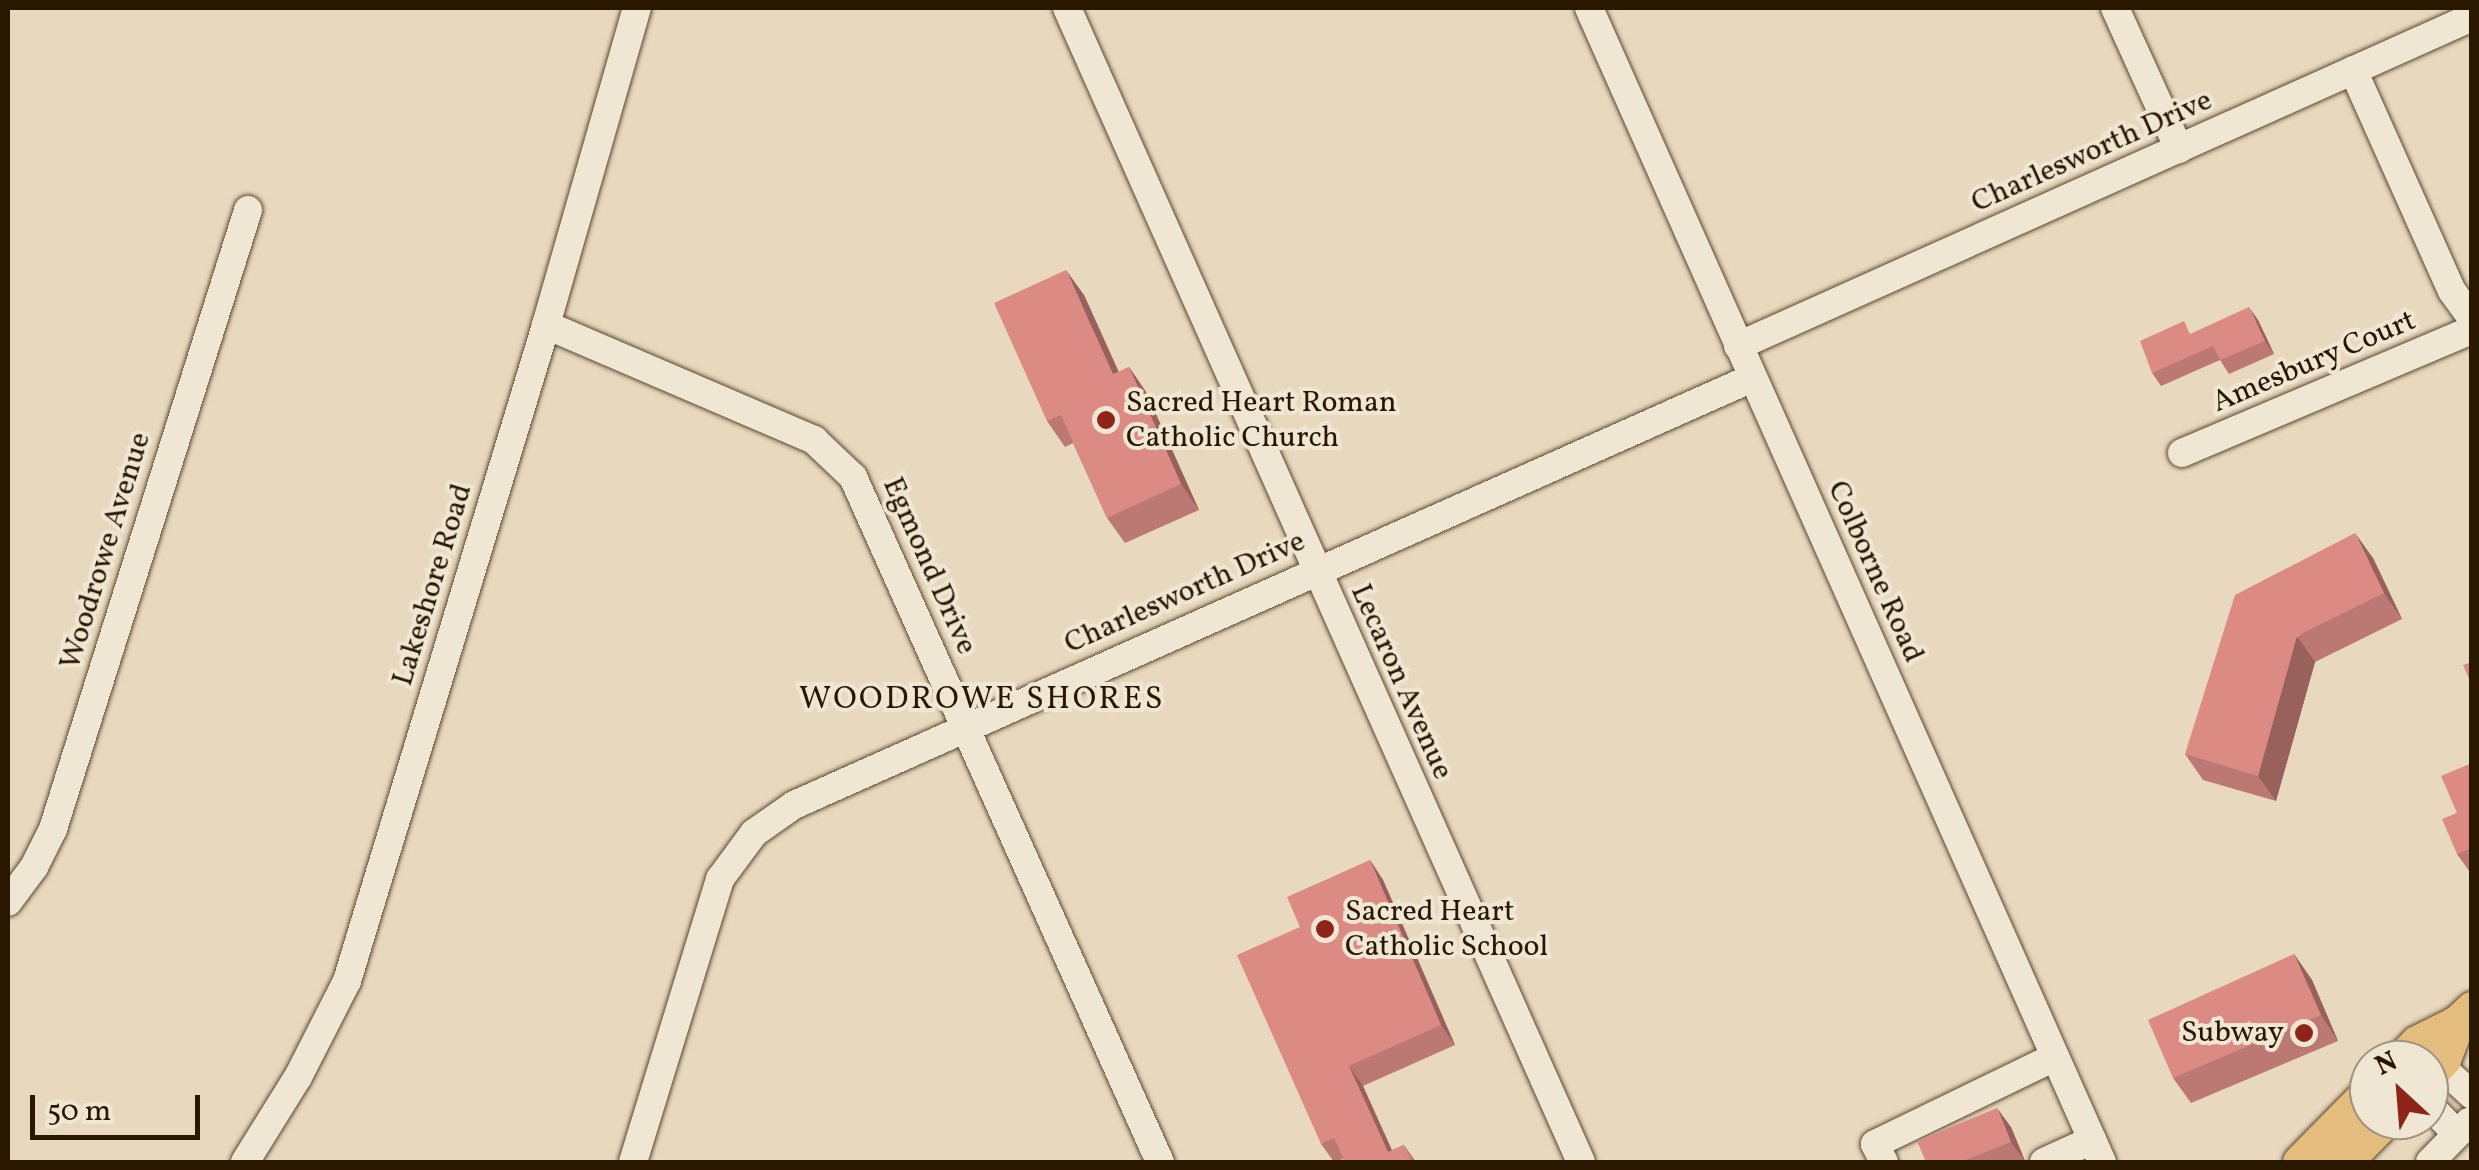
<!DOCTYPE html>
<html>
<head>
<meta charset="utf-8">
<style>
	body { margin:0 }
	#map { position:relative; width:2479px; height:1170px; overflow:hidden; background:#e8d8bd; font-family:Vollkorn,serif }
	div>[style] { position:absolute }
	.roads { filter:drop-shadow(0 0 2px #5a472f) drop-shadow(0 0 2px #5a472f) }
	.minor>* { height:28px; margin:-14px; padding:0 14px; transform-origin:14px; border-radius:14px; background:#f0e6d4 }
	.major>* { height:35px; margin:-17.5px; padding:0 17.5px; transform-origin:17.5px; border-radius:17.5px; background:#e4bc7e }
	.wall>* { inset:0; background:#bc7872 }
	.shaded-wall>* { inset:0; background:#99615c }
	.building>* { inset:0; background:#db8b84 }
	.dots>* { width:28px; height:28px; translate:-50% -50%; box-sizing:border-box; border:5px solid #f0e6d4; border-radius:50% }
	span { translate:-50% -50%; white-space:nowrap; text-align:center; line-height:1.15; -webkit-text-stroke:8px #f0e6d4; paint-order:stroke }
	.street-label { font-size:30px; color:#2a1700 }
	.poi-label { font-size:30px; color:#2a1700 }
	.left { translate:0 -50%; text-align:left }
	.right { translate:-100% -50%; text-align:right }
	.neighbourhood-label { font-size:32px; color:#2a1700; letter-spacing:2.5px }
	.frame { position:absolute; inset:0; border:10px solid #2a1700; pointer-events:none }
	.north { position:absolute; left:2349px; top:1040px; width:100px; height:100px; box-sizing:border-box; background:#f0e6d4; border:2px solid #a1937f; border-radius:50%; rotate:334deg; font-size:28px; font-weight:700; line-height:40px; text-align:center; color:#2a1700 }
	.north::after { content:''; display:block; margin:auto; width:35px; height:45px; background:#8f2418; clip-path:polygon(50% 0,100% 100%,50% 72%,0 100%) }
	.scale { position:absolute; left:30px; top:1095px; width:170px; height:45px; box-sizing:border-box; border:5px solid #2a1700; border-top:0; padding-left:12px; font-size:30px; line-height:35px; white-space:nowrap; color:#2a1700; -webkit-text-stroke:8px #f0e6d4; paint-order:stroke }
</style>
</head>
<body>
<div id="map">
	<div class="roads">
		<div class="minor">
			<div style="left:1067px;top:8px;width:1263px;rotate:65.99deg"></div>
			<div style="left:1589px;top:8px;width:1263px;rotate:66.03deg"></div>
			<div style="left:2115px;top:8px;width:155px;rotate:65.6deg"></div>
			<div style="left:2353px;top:70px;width:242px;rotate:65.9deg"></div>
			<div style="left:2452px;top:291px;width:34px;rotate:54deg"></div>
			<div style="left:546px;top:325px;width:292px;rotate:23.2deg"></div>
			<div style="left:814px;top:440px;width:54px;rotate:43.5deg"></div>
			<div style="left:853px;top:477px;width:751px;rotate:65.86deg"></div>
			<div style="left:1738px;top:346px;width:804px;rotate:-24.14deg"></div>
			<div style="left:2182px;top:453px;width:315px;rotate:-23deg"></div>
			<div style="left:8px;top:902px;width:44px;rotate:-53.4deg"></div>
			<div style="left:34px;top:867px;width:42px;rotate:-63.4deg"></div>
			<div style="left:53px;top:829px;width:649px;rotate:-72.51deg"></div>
			<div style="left:2438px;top:1064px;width:46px;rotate:42.4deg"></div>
			<div style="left:2429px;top:1105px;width:40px;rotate:46deg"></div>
			<div style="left:245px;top:1162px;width:100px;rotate:-58.1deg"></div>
			<div style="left:298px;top:1077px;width:108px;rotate:-63deg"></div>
			<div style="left:347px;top:981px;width:686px;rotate:-73.12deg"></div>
			<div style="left:546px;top:325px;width:330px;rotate:-74deg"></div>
			<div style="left:633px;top:1162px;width:296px;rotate:-72.9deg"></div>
			<div style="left:720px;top:879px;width:57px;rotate:-53.5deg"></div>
			<div style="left:754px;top:833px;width:49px;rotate:-35deg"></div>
			<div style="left:794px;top:805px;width:1049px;rotate:-24.02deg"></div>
			<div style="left:1884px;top:1162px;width:20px;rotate:-117deg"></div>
			<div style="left:1875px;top:1144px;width:200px;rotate:-25.8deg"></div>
			<div style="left:2044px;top:1162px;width:53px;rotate:-24.6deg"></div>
			<div style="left:2430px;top:1162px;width:56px;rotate:-45.7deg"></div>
			<div style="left:2469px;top:1122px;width:4px;rotate:45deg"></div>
		</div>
		<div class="major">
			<div style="left:2400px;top:1060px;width:24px;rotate:-45deg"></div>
			<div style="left:2417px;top:1043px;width:45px;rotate:-26.6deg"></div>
			<div style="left:2457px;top:1023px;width:21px;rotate:-43deg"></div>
			<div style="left:2429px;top:1074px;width:21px;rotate:-47deg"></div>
			<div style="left:2443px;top:1059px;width:39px;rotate:-69deg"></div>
			<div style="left:2300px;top:1162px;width:98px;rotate:-45.4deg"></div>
			<div style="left:2344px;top:1162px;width:59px;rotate:-45.7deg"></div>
		</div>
	</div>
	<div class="wall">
		<div style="clip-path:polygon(1084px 295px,1119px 372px,1129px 367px,1146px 392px,1199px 510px,1125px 543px,1107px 518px,1073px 443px,1065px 447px,1047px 421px)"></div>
		<div style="clip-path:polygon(2258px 320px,2274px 354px,2229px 374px,2220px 360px,2161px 386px,2152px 373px)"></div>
		<div style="clip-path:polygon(2373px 558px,2402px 619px,2315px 662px,2276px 801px,2203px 780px,2185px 754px)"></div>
		<div style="clip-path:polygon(2472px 763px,2472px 875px,2457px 854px,2457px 813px)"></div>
		<div style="clip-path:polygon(1370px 860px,1383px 880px,1455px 1045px,1363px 1086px,1392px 1150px,1404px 1145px,1416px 1162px,1345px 1162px,1343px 1159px,1334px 1162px,1321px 1144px,1300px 927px)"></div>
		<div style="clip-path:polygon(2294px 954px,2312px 980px,2338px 1041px,2191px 1103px,2173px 1078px)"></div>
		<div style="clip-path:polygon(2011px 1127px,2025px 1161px,2022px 1162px,1926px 1162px)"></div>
	</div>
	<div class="shaded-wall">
		<div style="clip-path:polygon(1066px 270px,1084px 295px,1131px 400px,1113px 374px)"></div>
		<div style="clip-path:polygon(2249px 307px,2258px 320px,2274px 354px,2265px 341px)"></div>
		<div style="clip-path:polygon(1129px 367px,1146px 392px,1199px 510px,1181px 484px)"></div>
		<div style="clip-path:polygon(2355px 533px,2373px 558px,2402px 619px,2384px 593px)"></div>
		<div style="clip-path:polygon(2297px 636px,2315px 662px,2276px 801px,2258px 776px)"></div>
		<div style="clip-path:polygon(1370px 860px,1383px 880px,1455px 1045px,1441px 1025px)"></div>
		<div style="clip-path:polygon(2294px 954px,2312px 980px,2338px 1041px,2321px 1015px)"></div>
		<div style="clip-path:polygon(1349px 1066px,1363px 1086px,1397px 1162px,1388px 1152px)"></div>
		<div style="clip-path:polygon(1997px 1108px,2011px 1127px,2025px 1161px,2011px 1142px)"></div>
	</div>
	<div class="building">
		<div style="clip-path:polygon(1066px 270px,1113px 374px,1129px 367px,1181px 484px,1107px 518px,1061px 415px,1047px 421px,994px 303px)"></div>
		<div style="clip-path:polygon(2249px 307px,2265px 341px,2220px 360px,2213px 346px,2152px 373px,2140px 341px,2184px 321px,2190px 334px)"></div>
		<div style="clip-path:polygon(2355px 533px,2384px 593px,2297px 636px,2258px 776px,2185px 754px,2235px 595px)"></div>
		<div style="clip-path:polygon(2472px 662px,2472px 686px,2463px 665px)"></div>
		<div style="clip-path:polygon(2472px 763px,2472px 848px,2457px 854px,2442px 819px,2457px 813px,2441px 776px)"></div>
		<div style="clip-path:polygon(1370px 860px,1441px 1025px,1349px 1066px,1388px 1152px,1404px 1145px,1412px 1162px,1345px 1162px,1334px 1138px,1321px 1144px,1237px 955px,1300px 927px,1287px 897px)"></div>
		<div style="clip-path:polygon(2294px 954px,2321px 1015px,2173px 1078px,2148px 1020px)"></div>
		<div style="clip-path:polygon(1997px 1108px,2011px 1142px,1961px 1162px,1926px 1162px,1917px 1141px)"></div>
	</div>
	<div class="dots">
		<div style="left:1106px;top:420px;background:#8f2418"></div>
		<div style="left:1325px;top:929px;background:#8f2418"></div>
		<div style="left:2304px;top:1033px;background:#8f2418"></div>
	</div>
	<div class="street-label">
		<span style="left:2092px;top:152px;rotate:-24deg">Charlesworth Drive</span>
		<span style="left:2314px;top:362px;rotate:-23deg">Amesbury Court</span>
		<span style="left:106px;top:551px;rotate:-73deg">Woodrowe Avenue</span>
		<span style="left:929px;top:566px;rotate:66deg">Egmond Drive</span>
		<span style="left:1875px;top:572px;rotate:66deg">Colborne Road</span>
		<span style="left:433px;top:585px;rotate:-73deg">Lakeshore Road</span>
		<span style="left:1185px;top:593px;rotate:-24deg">Charlesworth Drive</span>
		<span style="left:1401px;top:682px;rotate:66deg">Lecaron Avenue</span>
	</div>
	<div class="poi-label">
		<span class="left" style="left:1126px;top:420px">Sacred Heart Roman<br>Catholic Church</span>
		<span class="left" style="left:1345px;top:929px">Sacred Heart<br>Catholic School</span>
		<span class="right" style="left:2284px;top:1033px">Subway</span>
	</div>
	<div class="neighbourhood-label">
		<span style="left:982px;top:700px">WOODROWE SHORES</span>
	</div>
	<div class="frame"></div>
	<div class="north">N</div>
	<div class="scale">50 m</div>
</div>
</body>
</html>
